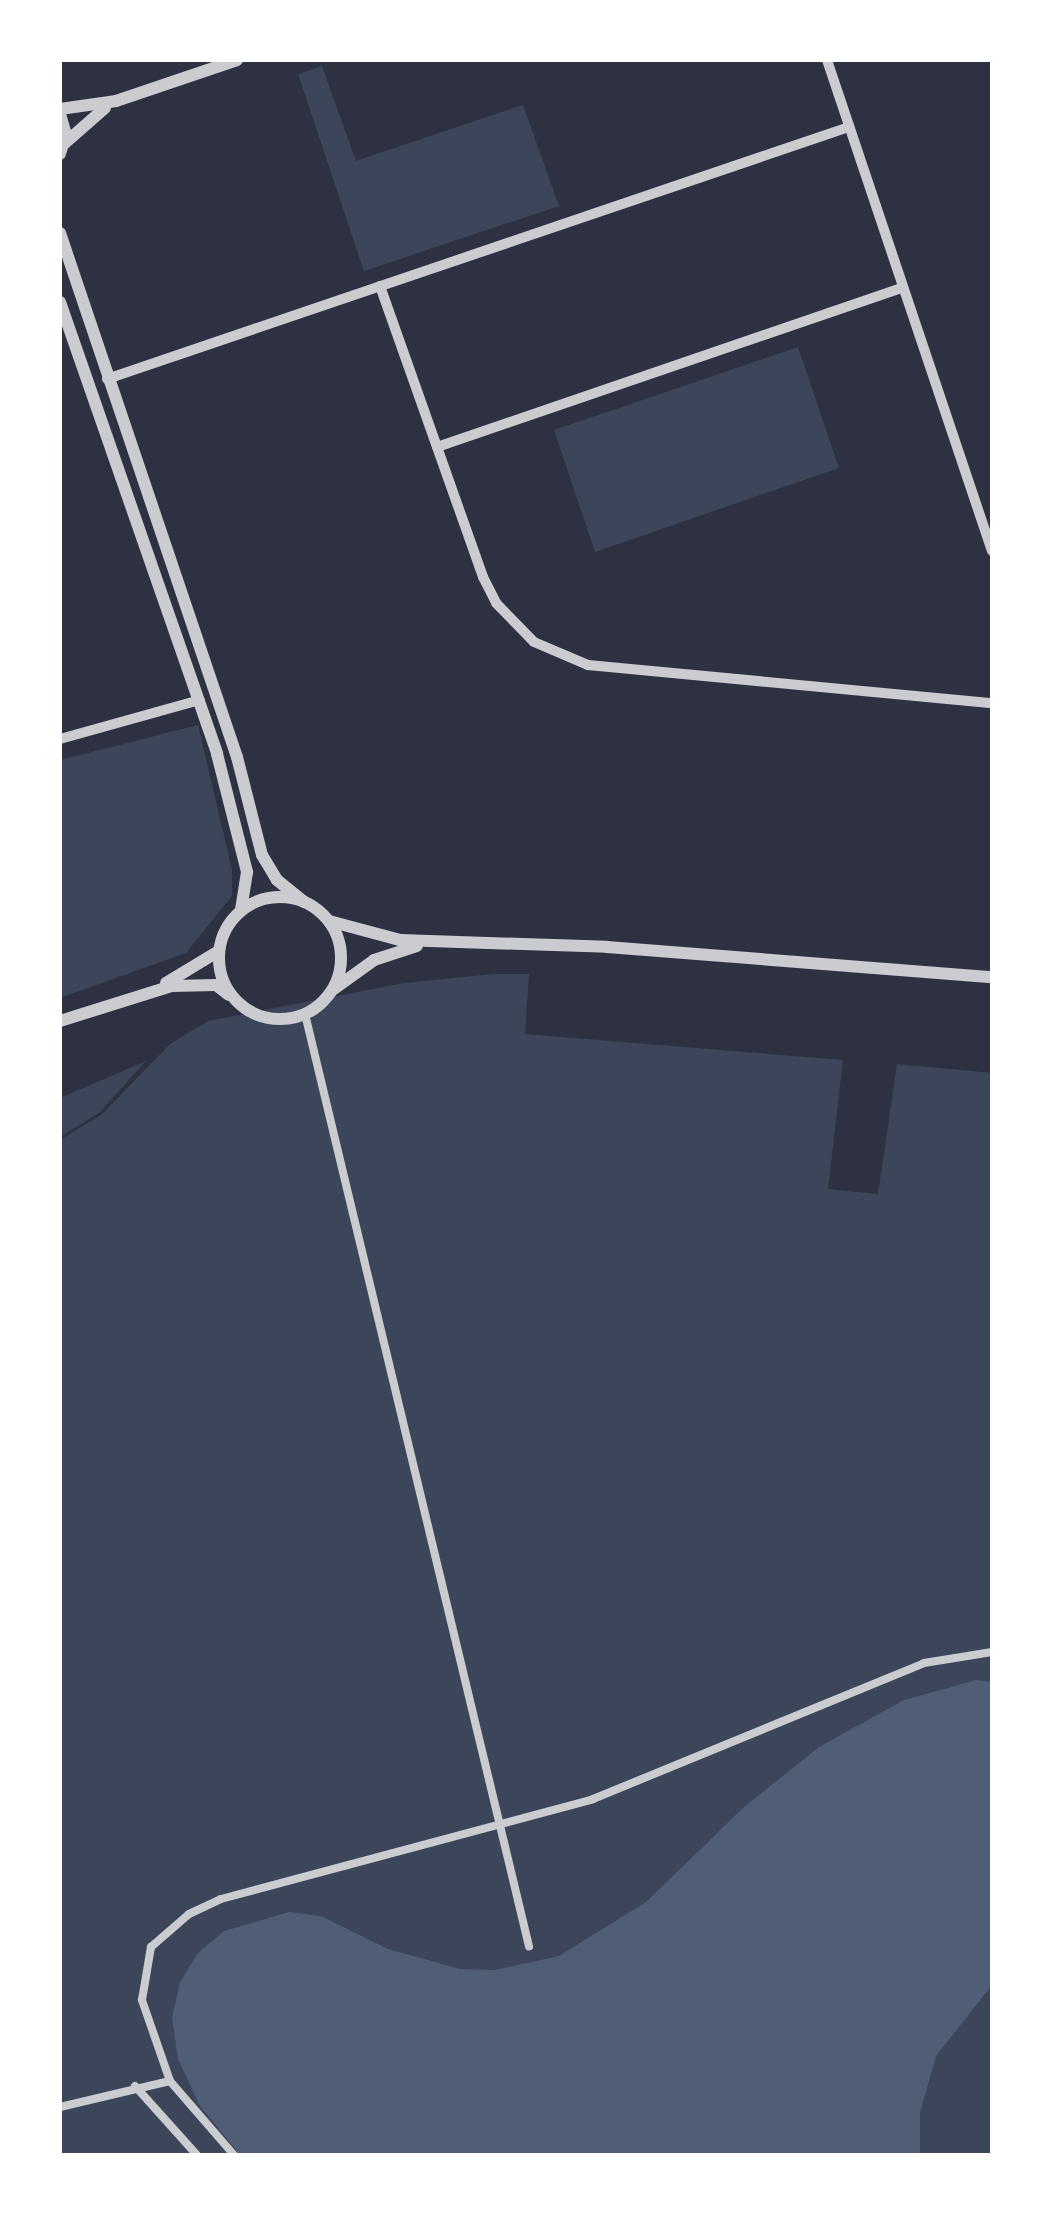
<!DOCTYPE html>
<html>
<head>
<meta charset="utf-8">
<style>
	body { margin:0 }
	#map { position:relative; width:1052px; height:2215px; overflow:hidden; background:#2d3142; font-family:Mulish,sans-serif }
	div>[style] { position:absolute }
	.green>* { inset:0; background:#3c4559 }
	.water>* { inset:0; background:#4f5d75 }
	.pedestrian>* { height:8px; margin:-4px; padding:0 4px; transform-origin:4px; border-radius:4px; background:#caccd0 }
	.minor>* { height:10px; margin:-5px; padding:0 5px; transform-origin:5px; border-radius:5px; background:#caccd0 }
	.tertiary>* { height:12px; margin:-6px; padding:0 6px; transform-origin:6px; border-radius:6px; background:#caccd0 }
	.tertiary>.ring { margin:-6px; padding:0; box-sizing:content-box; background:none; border:12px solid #caccd0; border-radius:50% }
	span { translate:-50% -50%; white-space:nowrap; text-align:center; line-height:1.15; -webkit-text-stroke:10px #fff; paint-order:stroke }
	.frame { position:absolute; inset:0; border:62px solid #fff; pointer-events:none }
</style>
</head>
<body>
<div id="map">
	<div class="green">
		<div style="clip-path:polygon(322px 66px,356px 161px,523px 105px,559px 206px,364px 271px,298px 74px)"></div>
		<div style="clip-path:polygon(798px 347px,839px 468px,595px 552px,554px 430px)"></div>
		<div style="clip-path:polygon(198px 725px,232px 870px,232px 896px,186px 953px,60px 998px,60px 760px)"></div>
		<div style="clip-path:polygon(493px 974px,529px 974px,525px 1034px,843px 1060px,828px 1189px,878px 1194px,897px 1064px,992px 1073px,992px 2155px,60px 2155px,60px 1140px,102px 1114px,170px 1044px,208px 1021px,404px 983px)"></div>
		<div style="clip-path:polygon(146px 1061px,100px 1112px,60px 1137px,60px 1098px)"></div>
	</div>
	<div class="water">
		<div style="clip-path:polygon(976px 1680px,992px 1682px,992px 1985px,936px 2056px,920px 2113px,920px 2155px,240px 2155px,200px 2106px,178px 2059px,172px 2018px,180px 1982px,198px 1953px,224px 1931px,289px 1912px,321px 1916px,388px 1949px,460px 1969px,495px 1970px,559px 1956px,646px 1902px,744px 1807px,819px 1747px,904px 1700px)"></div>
	</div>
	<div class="pedestrian">
		<div style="left:305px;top:1014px;width:959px;rotate:76.49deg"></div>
		<div style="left:135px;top:2086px;width:93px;rotate:48.1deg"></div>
		<div style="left:60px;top:2107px;width:113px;rotate:-13.3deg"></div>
		<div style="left:234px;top:2155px;width:98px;rotate:-130.9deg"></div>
		<div style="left:170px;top:2081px;width:86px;rotate:-109.1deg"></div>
		<div style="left:142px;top:2000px;width:54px;rotate:-80.4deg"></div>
		<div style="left:151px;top:1947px;width:50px;rotate:-41deg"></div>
		<div style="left:189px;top:1914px;width:35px;rotate:-25deg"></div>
		<div style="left:221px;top:1899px;width:385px;rotate:-15deg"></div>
		<div style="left:593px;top:1799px;width:358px;rotate:-22.3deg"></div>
		<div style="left:924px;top:1663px;width:69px;rotate:-9.2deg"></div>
	</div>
	<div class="minor">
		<div style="left:827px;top:60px;width:518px;rotate:71.43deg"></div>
		<div style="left:380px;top:286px;width:309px;rotate:70.5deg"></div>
		<div style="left:483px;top:577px;width:29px;rotate:63deg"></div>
		<div style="left:496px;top:603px;width:54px;rotate:45.7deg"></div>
		<div style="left:534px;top:642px;width:59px;rotate:23.1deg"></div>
		<div style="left:588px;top:665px;width:406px;rotate:5.4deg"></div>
		<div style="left:107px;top:379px;width:784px;rotate:-18.76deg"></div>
		<div style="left:437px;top:447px;width:491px;rotate:-18.9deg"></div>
		<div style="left:60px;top:739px;width:145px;rotate:-15.6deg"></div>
	</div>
	<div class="tertiary">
		<div style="left:60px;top:109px;width:57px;rotate:-8.1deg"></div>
		<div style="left:116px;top:101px;width:128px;rotate:-18.7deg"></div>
		<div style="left:60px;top:114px;width:22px;rotate:74deg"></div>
		<div style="left:66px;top:135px;width:20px;rotate:108deg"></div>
		<div style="left:65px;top:143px;width:53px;rotate:-41.2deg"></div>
		<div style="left:60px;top:233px;width:553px;rotate:71.34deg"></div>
		<div style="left:237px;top:757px;width:101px;rotate:75.7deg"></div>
		<div style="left:262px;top:855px;width:29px;rotate:59deg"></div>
		<div style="left:277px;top:880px;width:35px;rotate:39deg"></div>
		<div style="left:60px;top:302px;width:478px;rotate:70.8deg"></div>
		<div style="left:217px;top:754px;width:122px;rotate:75.7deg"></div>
		<div style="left:247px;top:872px;width:39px;rotate:99deg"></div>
		<div class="ring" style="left:219px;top:897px;width:110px;height:110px"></div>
		<div style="left:329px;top:921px;width:73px;rotate:15deg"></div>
		<div style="left:400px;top:940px;width:207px;rotate:1.9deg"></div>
		<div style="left:607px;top:947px;width:386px;rotate:4.5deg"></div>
		<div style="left:166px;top:983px;width:62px;rotate:-31.1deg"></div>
		<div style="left:334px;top:989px;width:49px;rotate:-35.9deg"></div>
		<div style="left:374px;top:960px;width:45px;rotate:-18deg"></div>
		<div style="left:60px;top:1021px;width:117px;rotate:-17.4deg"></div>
		<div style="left:172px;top:986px;width:44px;rotate:-1.3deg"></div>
		<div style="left:216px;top:985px;width:16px;rotate:38deg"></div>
	</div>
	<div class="frame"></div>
</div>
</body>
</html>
